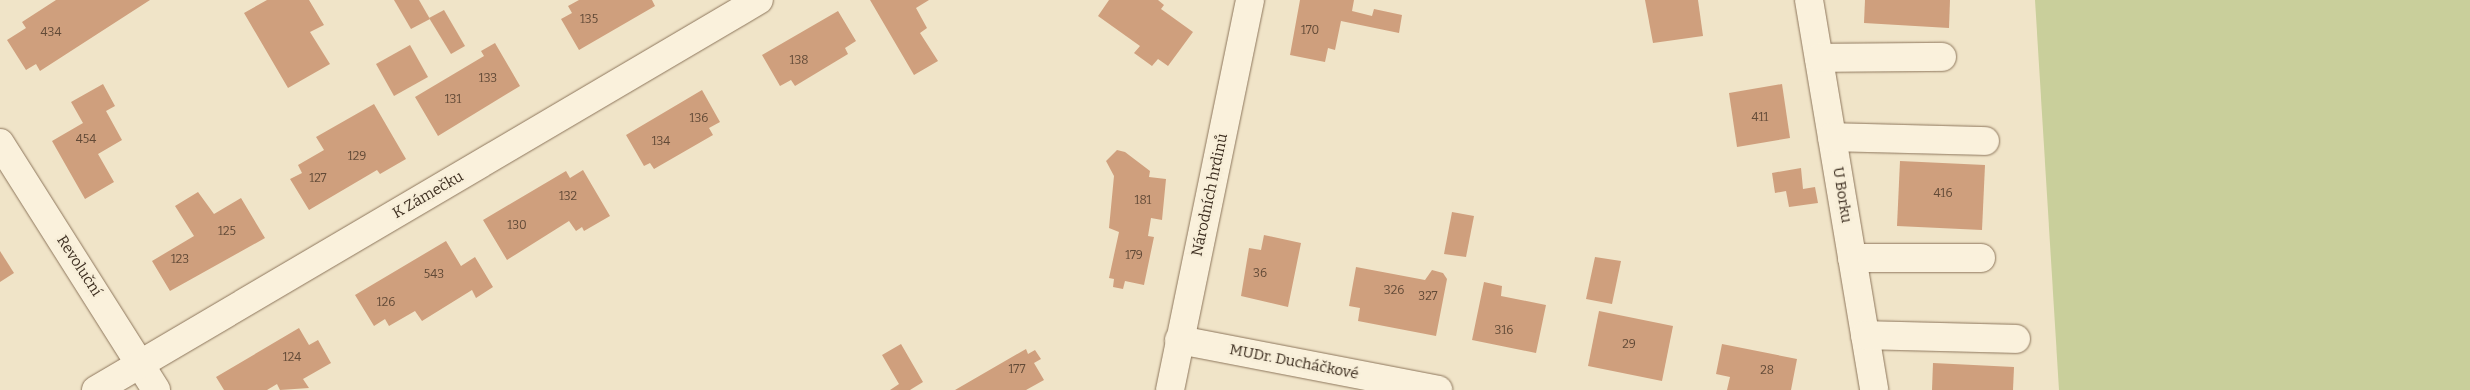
<!DOCTYPE html>
<html>
<head>
<meta charset="utf-8">
<style>
	body { margin:0 }
	#map { position:relative; width:2470px; height:390px; overflow:hidden; background:#f0e4c8; font-family:Bitter,serif }
	div>[style] { position:absolute }
	.green>* { inset:0; background:#c9cf9b }
	.building>* { inset:0; background:#cf9f7d }
	.roads { filter:drop-shadow(0 0 1px #8d765c) drop-shadow(0 0 1px #8d765c) }
	.minor>* { height:28px; margin:-14px; padding:0 14px; transform-origin:14px; border-radius:14px; background:#faf1dc }
	span { translate:-50% -50%; white-space:nowrap; text-align:center; line-height:1.15; -webkit-text-stroke:4px #f7eed8; paint-order:stroke }
	.number-label { font-size:12px; color:#624a37 }
	.number-label span { -webkit-text-stroke-width:0 }
	.street-label { font-size:15px; color:#3d2e20 }
</style>
</head>
<body>
<div id="map">
	<div class="green">
		<div style="clip-path:polygon(2035px 0,2470px 0,2470px 390px,2059px 390px)"></div>
	</div>
	<div class="building">
		<div style="clip-path:polygon(56px 0,150px 0,40px 71px,36px 64px,26px 70px,7px 40px,26px 28px,22px 22px)"></div>
		<div style="clip-path:polygon(267px 0,309px 0,324px 25px,310px 32px,330px 64px,288px 88px,244px 13px)"></div>
		<div style="clip-path:polygon(394px 0,419px 0,430px 19px,411px 29px)"></div>
		<div style="clip-path:polygon(579px 0,652px 0,655px 6px,579px 50px,561px 19px,572px 13px,568px 6px)"></div>
		<div style="clip-path:polygon(870px 0,929px 0,916px 8px,927px 28px,920px 33px,938px 61px,914px 75px)"></div>
		<div style="clip-path:polygon(1109px 0,1158px 0,1164px 5px,1161px 9px,1193px 32px,1168px 66px,1158px 59px,1152px 66px,1134px 53px,1140px 46px,1098px 16px)"></div>
		<div style="clip-path:polygon(1300px 0,1354px 0,1352px 11px,1372px 16px,1374px 9px,1402px 15px,1399px 33px,1341px 21px,1335px 50px,1328px 48px,1325px 62px,1290px 55px)"></div>
		<div style="clip-path:polygon(1645px 0,1698px 0,1703px 36px,1653px 43px)"></div>
		<div style="clip-path:polygon(1865px 0,1950px 0,1949px 28px,1864px 23px)"></div>
		<div style="clip-path:polygon(444px 10px,465px 46px,451px 54px,429px 18px)"></div>
		<div style="clip-path:polygon(838px 11px,856px 41px,845px 48px,848px 54px,795px 86px,791px 80px,780px 86px,762px 55px)"></div>
		<div style="clip-path:polygon(495px 43px,520px 86px,438px 136px,415px 97px,484px 56px,481px 51px)"></div>
		<div style="clip-path:polygon(410px 45px,428px 77px,394px 96px,376px 64px)"></div>
		<div style="clip-path:polygon(103px 84px,115px 106px,106px 111px,122px 140px,98px 154px,114px 182px,85px 199px,52px 141px,83px 123px,71px 102px)"></div>
		<div style="clip-path:polygon(1782px 84px,1790px 138px,1737px 147px,1729px 93px)"></div>
		<div style="clip-path:polygon(702px 90px,720px 122px,709px 128px,713px 135px,654px 169px,650px 163px,644px 166px,626px 135px)"></div>
		<div style="clip-path:polygon(374px 104px,406px 159px,380px 174px,377px 170px,309px 210px,290px 179px,302px 173px,298px 165px,324px 150px,316px 137px)"></div>
		<div style="clip-path:polygon(1117px 150px,1125px 152px,1150px 171px,1149px 177px,1166px 179px,1162px 220px,1151px 218px,1148px 236px,1154px 237px,1144px 285px,1125px 281px,1123px 289px,1113px 287px,1114px 279px,1109px 278px,1119px 232px,1109px 228px,1114px 176px,1106px 161px)"></div>
		<div style="clip-path:polygon(1900px 161px,1985px 165px,1982px 230px,1897px 226px)"></div>
		<div style="clip-path:polygon(1801px 168px,1803px 189px,1815px 187px,1818px 203px,1789px 207px,1786px 191px,1775px 193px,1772px 173px)"></div>
		<div style="clip-path:polygon(583px 170px,610px 216px,584px 231px,582px 227px,576px 231px,569px 221px,507px 260px,483px 220px,566px 171px,570px 178px)"></div>
		<div style="clip-path:polygon(198px 192px,214px 214px,241px 198px,265px 238px,170px 291px,152px 261px,194px 236px,175px 206px)"></div>
		<div style="clip-path:polygon(1452px 212px,1474px 216px,1466px 257px,1444px 254px)"></div>
		<div style="clip-path:polygon(1264px 235px,1301px 243px,1288px 307px,1241px 296px,1249px 248px,1261px 250px)"></div>
		<div style="clip-path:polygon(446px 241px,461px 266px,475px 257px,493px 287px,476px 298px,472px 290px,422px 321px,415px 311px,389px 326px,385px 319px,374px 326px,355px 295px)"></div>
		<div style="clip-path:polygon(0 251px,14px 273px,0 282px)"></div>
		<div style="clip-path:polygon(1595px 257px,1621px 261px,1612px 304px,1586px 299px)"></div>
		<div style="clip-path:polygon(1356px 267px,1425px 280px,1432px 270px,1443px 273px,1447px 279px,1436px 336px,1358px 321px,1360px 308px,1349px 306px)"></div>
		<div style="clip-path:polygon(1484px 282px,1502px 286px,1501px 296px,1546px 305px,1536px 353px,1472px 340px)"></div>
		<div style="clip-path:polygon(1599px 311px,1673px 326px,1662px 381px,1588px 366px)"></div>
		<div style="clip-path:polygon(299px 328px,309px 345px,318px 340px,331px 363px,303px 379px,309px 388px,280px 390px,277px 384px,267px 390px,224px 390px,216px 377px)"></div>
		<div style="clip-path:polygon(901px 344px,923px 382px,910px 390px,890px 390px,899px 384px,882px 355px)"></div>
		<div style="clip-path:polygon(1722px 344px,1797px 359px,1791px 390px,1727px 390px,1730px 377px,1716px 374px)"></div>
		<div style="clip-path:polygon(1026px 349px,1028px 354px,1035px 350px,1041px 359px,1034px 363px,1044px 380px,1026px 390px,955px 390px)"></div>
		<div style="clip-path:polygon(1933px 363px,2014px 367px,2013px 390px,1932px 390px)"></div>
	</div>
	<div class="roads">
		<div class="minor">
			<div style="left:1809px;top:0;width:395px;rotate:80.5deg"></div>
			<div style="left:1819px;top:58px;width:123px;rotate:-0.5deg"></div>
			<div style="left:1832px;top:137px;width:153px;rotate:1.5deg"></div>
			<div style="left:0;top:143px;width:292px;rotate:57.7deg"></div>
			<div style="left:1852px;top:258px;width:129px"></div>
			<div style="left:1865px;top:335px;width:151px;rotate:1.5deg"></div>
			<div style="left:1179px;top:340px;width:264px;rotate:10.9deg"></div>
			<div style="left:96px;top:390px;width:769px;rotate:-30.47deg"></div>
			<div style="left:1170px;top:390px;width:398px;rotate:-78.4deg"></div>
		</div>
	</div>
	<div class="number-label">
		<span style="left:589px;top:20px">135</span>
		<span style="left:1310px;top:31px">170</span>
		<span style="left:51px;top:33px">434</span>
		<span style="left:799px;top:61px">138</span>
		<span style="left:488px;top:79px">133</span>
		<span style="left:453px;top:100px">131</span>
		<span style="left:1760px;top:118px">411</span>
		<span style="left:699px;top:119px">136</span>
		<span style="left:86px;top:140px">454</span>
		<span style="left:661px;top:142px">134</span>
		<span style="left:357px;top:157px">129</span>
		<span style="left:318px;top:179px">127</span>
		<span style="left:1943px;top:194px">416</span>
		<span style="left:568px;top:197px">132</span>
		<span style="left:1143px;top:201px">181</span>
		<span style="left:517px;top:226px">130</span>
		<span style="left:227px;top:232px">125</span>
		<span style="left:1134px;top:256px">179</span>
		<span style="left:180px;top:260px">123</span>
		<span style="left:1260px;top:274px">36</span>
		<span style="left:434px;top:275px">543</span>
		<span style="left:1394px;top:291px">326</span>
		<span style="left:1428px;top:297px">327</span>
		<span style="left:386px;top:303px">126</span>
		<span style="left:1504px;top:331px">316</span>
		<span style="left:1629px;top:345px">29</span>
		<span style="left:292px;top:358px">124</span>
		<span style="left:1017px;top:370px">177</span>
		<span style="left:1767px;top:371px">28</span>
	</div>
	<div class="street-label">
		<span style="left:428px;top:195px;rotate:-30deg">K Zámečku</span>
		<span style="left:1210px;top:195px;rotate:-78deg">Národních hrdinů</span>
		<span style="left:1842px;top:195px;rotate:81deg">U Borku</span>
		<span style="left:79px;top:266px;rotate:57deg">Revoluční</span>
		<span style="left:1294px;top:362px;rotate:11deg">MUDr. Ducháčkové</span>
	</div>
</div>
</body>
</html>
